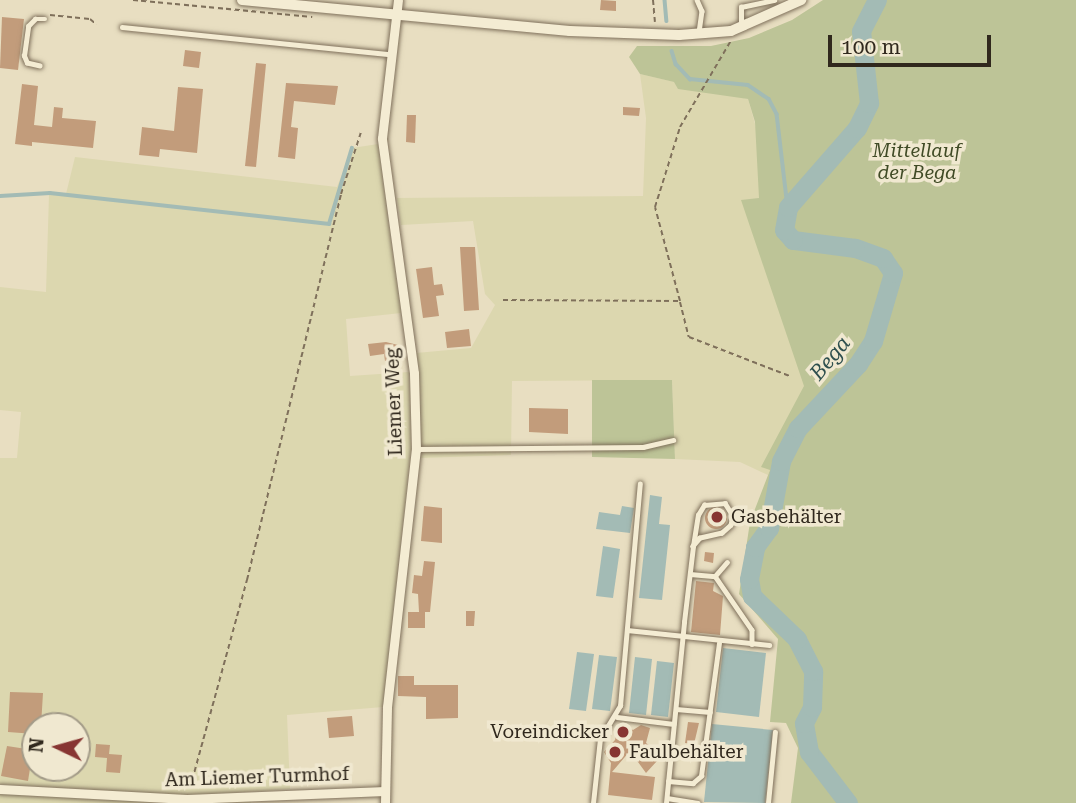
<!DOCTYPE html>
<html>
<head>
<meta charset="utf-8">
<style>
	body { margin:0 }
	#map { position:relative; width:1076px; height:803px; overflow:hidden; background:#e8dec1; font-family:"Roboto Serif",serif }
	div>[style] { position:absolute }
	.farmland>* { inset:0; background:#dcd7af }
	.green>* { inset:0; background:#bdc497 }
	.water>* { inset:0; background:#a3bbb5 }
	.stream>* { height:3.5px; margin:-1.75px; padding:0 1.75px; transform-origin:1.75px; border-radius:1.75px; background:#a3bbb5 }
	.river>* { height:19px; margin:-9.5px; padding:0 9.5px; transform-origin:9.5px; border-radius:9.5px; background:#a3bbb5 }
	.building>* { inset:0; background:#c29c7b }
	.round { border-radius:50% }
	.path>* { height:2px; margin-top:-1px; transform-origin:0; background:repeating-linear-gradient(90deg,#7f705b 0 5px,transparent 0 8.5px) }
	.roads { filter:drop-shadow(0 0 2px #7f705b) drop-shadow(0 0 2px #7f705b) }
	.service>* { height:4.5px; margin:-2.25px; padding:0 2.25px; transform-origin:2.25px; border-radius:2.25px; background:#f4ecd3 }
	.minor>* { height:9px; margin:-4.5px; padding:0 4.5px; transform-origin:4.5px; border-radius:4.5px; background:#f4ecd3 }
	.tertiary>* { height:10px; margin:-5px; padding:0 5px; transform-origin:5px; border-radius:5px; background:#f4ecd3 }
	.dots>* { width:19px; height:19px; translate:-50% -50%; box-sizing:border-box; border:4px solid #f0e8d0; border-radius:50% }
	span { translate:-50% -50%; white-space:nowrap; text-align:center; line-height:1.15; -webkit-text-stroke:7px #f0e8d0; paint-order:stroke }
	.park-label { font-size:19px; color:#404b26; font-style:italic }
	.street-label { font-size:19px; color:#30281d }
	.poi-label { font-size:19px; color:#30281d }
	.left { translate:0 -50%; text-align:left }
	.right { translate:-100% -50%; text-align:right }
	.water-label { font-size:21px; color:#2e4f4e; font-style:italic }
	.north { position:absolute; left:21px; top:712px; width:70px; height:70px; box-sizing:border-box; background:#f0e8d0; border:2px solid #a39b88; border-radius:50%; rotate:275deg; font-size:19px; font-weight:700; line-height:28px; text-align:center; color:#30281d }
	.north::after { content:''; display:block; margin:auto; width:24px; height:32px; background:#873532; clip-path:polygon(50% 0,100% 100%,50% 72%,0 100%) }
	.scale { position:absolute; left:828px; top:35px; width:163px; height:32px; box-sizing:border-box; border:4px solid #30281d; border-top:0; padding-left:9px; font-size:21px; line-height:24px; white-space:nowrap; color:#30281d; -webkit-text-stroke:5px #f0e8d0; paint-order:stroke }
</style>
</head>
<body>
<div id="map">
	<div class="farmland">
		<div style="clip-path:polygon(640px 74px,748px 99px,768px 170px,862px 314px,799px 399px,768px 475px,740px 462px,675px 459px,672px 380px,512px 381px,511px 455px,420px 458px,416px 353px,471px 348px,495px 305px,485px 294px,473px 221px,401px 225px,397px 198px,643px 196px,646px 118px)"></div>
		<div style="clip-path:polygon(evenodd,378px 144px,401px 313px,346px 319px,350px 376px,409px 372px,411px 450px,383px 707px,287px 715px,290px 789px,187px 796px,0 784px,0 458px,17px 458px,21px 412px,0 410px,0 287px,46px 292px,49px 195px,66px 194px,75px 157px,337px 187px,352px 148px,378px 144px,35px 726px,77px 726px,77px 768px,35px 768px,35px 726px)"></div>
		<div style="clip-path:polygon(0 793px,187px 803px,251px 800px,251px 803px,0 803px)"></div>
	</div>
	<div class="green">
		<div style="clip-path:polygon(823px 0,1076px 0,1076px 803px,791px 803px,798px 748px,786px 723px,770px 722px,778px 639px,739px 594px,750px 522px,770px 470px,761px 467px,804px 386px,741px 200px,759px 198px,755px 122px,748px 99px,678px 89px,674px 82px,640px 74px,629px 57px,637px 46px,711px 46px,749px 38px,792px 20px)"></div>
		<div style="clip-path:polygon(592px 380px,672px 380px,675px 459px,592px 457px)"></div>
	</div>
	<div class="water">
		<div style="clip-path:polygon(650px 495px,662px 497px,659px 524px,670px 525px,662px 600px,639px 598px)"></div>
		<div style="clip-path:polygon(622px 506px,634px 508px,630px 533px,596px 529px,599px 512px,620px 515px)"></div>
		<div style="clip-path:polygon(603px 546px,620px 549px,613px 598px,596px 596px)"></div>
		<div style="clip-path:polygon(723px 648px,766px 653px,759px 717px,716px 712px)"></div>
		<div style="clip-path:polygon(577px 652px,594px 654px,586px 711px,569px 709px)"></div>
		<div style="clip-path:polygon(599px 655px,617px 657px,610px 711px,592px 709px)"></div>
		<div style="clip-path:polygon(635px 657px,652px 659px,646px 715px,629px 713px)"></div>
		<div style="clip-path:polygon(657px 661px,674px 663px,668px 717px,651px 715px)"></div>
		<div style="clip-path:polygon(712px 724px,773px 730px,765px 803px,704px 802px)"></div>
	</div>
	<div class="stream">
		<div style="left:665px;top:0;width:21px;rotate:85deg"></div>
		<div style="left:672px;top:51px;width:14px;rotate:73deg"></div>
		<div style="left:676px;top:64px;width:21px;rotate:47deg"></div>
		<div style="left:690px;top:79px;width:58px;rotate:5.9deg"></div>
		<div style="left:748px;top:85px;width:25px;rotate:34deg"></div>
		<div style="left:769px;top:99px;width:17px;rotate:62deg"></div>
		<div style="left:777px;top:114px;width:94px;rotate:83.3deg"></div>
		<div style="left:0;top:196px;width:50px;rotate:-3.4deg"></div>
		<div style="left:50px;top:193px;width:281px;rotate:6.3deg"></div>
		<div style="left:329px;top:224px;width:79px;rotate:-73.2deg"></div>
	</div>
	<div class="river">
		<div style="left:848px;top:803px;width:64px;rotate:-127.4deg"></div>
		<div style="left:809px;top:752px;width:29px;rotate:-100deg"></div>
		<div style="left:804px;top:723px;width:18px;rotate:-63deg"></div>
		<div style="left:812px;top:707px;width:36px;rotate:-88deg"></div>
		<div style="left:813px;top:671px;width:36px;rotate:-117deg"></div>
		<div style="left:797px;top:639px;width:62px;rotate:-136.3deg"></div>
		<div style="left:752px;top:596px;width:17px;rotate:-100deg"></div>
		<div style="left:749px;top:579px;width:33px;rotate:-79deg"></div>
		<div style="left:755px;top:547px;width:24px;rotate:-54deg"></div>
		<div style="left:769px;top:528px;width:68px;rotate:-79.8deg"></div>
		<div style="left:781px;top:461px;width:37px;rotate:-63deg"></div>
		<div style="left:798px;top:428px;width:88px;rotate:-46.8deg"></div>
		<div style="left:858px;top:364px;width:27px;rotate:-57deg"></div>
		<div style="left:873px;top:341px;width:71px;rotate:-73.6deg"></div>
		<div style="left:893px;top:273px;width:18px;rotate:-124deg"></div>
		<div style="left:883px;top:258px;width:30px;rotate:-160deg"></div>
		<div style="left:855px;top:248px;width:63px;rotate:-172.6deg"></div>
		<div style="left:793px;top:240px;width:13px;rotate:-132deg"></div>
		<div style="left:784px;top:230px;width:23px;rotate:-80deg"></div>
		<div style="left:788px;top:207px;width:105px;rotate:-48.9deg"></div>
		<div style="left:857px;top:128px;width:28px;rotate:-64deg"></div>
		<div style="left:869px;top:103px;width:72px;rotate:-96.3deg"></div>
		<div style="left:861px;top:31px;width:35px;rotate:-63deg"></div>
	</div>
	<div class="building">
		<div style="clip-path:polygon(601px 0,616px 1px,616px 11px,600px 10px)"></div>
		<div style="clip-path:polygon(2px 17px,24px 19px,18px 70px,0 68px)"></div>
		<div style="clip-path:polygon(185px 50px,201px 52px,199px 68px,183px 66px)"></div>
		<div style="clip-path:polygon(256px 63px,266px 64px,256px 167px,245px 166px)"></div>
		<div style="clip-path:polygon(286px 83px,338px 86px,335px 105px,294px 101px,291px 127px,298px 128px,295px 159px,278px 157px)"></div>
		<div style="clip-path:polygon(22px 84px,38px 86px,34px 125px,52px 127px,54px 107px,63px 108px,62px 118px,96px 121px,93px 148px,32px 142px,32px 146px,15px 144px)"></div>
		<div style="clip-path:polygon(178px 87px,203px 89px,197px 153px,160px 149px,159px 157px,139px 155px,142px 127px,174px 131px)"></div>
		<div style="clip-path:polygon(623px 107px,640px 108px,639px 116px,623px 115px)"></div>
		<div style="clip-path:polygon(407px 115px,416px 115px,415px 143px,406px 142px)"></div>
		<div style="clip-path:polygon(460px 247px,475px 247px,479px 310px,464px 311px)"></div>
		<div style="clip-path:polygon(432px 267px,434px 285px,442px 284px,444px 295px,436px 296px,439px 316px,423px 318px,416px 269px)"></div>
		<div style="clip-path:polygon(469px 329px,471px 346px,447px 348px,445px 332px)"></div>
		<div style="clip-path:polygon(386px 342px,398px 345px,405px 359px,385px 361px,384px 354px,370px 356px,368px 344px)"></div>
		<div style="clip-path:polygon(529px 408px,568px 409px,568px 434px,529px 432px)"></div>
		<div style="clip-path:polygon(424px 506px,442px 508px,442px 543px,421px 541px)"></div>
		<div class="round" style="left:705px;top:507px;width:22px;height:22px"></div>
		<div style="clip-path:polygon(705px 552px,714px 553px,713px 563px,704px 561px)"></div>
		<div style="clip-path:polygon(424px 561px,435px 562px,430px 612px,425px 612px,425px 628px,408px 628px,408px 612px,419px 612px,418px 594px,412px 593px,414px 575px,422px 576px)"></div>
		<div style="clip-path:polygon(696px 581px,714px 583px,713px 591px,723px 596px,720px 635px,691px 632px)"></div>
		<div style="clip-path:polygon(466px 611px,475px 611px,474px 626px,466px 626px)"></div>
		<div style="clip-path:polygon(398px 676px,414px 676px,414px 685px,458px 685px,458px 718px,426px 719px,426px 697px,398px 696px)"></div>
		<div style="clip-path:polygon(10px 692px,43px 693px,41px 726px,35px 726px,35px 734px,8px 732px)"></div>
		<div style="clip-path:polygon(352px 716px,354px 736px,329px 738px,327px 718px)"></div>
		<div style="clip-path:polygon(688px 722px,699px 723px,694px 744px,685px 743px)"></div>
		<div style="clip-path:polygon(619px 723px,633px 730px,641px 725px,650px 728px,646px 743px,657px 751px,657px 761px,646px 773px,630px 751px,612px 772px,655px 777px,652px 800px,608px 795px,611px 763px,604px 752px,615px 740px)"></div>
		<div style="clip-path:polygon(96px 744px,110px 745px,109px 754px,122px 755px,120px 773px,106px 772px,107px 758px,95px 757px)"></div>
		<div style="clip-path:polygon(7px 746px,33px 750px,28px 781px,1px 776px)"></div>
	</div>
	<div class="path">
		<div style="left:133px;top:0;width:180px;rotate:5.4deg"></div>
		<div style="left:653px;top:0;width:22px;rotate:85deg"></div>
		<div style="left:50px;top:15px;width:40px;rotate:5.7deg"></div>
		<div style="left:90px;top:19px;width:8px;rotate:40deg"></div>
		<div style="left:503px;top:300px;width:177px;rotate:0.3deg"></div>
		<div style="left:680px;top:301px;width:97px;rotate:-104.9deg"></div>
		<div style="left:655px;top:207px;width:84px;rotate:-72.6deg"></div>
		<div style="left:680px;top:127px;width:99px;rotate:-59.5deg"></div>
		<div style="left:680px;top:302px;width:36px;rotate:76deg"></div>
		<div style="left:689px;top:337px;width:110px;rotate:21.2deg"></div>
		<div style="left:190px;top:788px;width:216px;rotate:-74.7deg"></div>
		<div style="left:247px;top:580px;width:397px;rotate:-76.3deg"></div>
		<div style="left:341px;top:194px;width:68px;rotate:-72.1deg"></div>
	</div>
	<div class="roads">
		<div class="service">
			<div style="left:697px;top:0;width:12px;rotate:66deg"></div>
			<div style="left:702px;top:11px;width:22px;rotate:98deg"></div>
			<div style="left:741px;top:25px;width:18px;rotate:-90deg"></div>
			<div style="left:741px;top:7px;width:34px;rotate:-12deg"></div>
			<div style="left:122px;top:27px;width:269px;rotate:5.8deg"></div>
			<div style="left:40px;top:66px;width:13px;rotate:-167deg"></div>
			<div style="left:27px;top:63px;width:8px;rotate:-113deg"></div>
			<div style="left:24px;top:56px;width:30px;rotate:-82deg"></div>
			<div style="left:28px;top:26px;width:10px;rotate:-45deg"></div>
			<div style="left:35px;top:19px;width:10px"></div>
			<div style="left:417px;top:449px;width:226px;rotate:-0.5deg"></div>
			<div style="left:643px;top:447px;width:31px;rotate:-13deg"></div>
			<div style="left:690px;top:574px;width:25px;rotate:5deg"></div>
			<div style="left:715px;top:576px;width:18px;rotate:-49deg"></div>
			<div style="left:715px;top:576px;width:65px;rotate:55.6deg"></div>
			<div style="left:752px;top:630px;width:14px;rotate:90deg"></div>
			<div style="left:627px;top:630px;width:143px;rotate:6deg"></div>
			<div style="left:676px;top:709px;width:34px;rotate:5deg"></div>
			<div style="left:617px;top:717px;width:57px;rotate:7deg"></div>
			<div style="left:668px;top:781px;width:25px;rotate:5deg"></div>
			<div style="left:693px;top:783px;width:11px;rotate:-41deg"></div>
			<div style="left:701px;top:776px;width:134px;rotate:-82.3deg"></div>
			<div style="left:667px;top:798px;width:31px;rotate:9deg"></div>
			<div style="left:593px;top:803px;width:64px;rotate:-83.8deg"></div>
			<div style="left:600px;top:739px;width:39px;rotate:-59deg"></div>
			<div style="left:620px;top:706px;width:223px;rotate:-84.9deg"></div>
			<div style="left:666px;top:803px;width:182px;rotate:-84.3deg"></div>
			<div style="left:684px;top:622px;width:77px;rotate:-83.2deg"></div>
			<div style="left:693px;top:546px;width:31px;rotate:-81deg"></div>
			<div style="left:698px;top:515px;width:12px;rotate:-59deg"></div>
			<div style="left:704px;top:505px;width:21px;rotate:-5deg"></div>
			<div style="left:725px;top:503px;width:15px;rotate:58deg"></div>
			<div style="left:733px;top:516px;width:9px;rotate:103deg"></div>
			<div style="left:731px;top:525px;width:12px;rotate:138deg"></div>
			<div style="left:722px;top:533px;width:23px;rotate:167deg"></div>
			<div style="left:700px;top:538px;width:11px;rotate:131deg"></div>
			<div style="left:768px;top:803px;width:71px;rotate:-84.4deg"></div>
		</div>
		<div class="minor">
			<div style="left:0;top:789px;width:187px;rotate:3.1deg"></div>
			<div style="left:187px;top:799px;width:198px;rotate:-2.3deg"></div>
			<div style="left:385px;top:803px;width:96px;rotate:-88.8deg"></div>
			<div style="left:387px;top:707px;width:259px;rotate:-83.6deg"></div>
			<div style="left:416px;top:450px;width:77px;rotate:-91.5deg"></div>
			<div style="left:414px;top:373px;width:237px;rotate:-97.8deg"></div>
			<div style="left:382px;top:138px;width:139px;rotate:-83.4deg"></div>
		</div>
		<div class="tertiary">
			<div style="left:242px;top:0;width:329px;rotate:5.4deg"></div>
			<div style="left:570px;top:31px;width:109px;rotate:2.1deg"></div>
			<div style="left:679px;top:35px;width:52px;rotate:-4.4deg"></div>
			<div style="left:731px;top:31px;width:77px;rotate:-23.9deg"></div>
		</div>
	</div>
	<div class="dots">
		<div style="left:717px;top:517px;background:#873532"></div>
		<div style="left:623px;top:732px;background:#873532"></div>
		<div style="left:615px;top:752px;background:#873532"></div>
	</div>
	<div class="park-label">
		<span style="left:917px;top:162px">Mittellauf<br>der Bega</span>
	</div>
	<div class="street-label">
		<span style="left:394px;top:402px;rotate:-92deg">Liemer Weg</span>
		<span style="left:257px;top:777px;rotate:-2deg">Am Liemer Turmhof</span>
	</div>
	<div class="poi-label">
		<span class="left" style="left:731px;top:517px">Gasbehälter</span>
		<span class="right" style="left:609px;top:732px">Voreindicker</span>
		<span class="left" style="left:629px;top:752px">Faulbehälter</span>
	</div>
	<div class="water-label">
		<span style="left:830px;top:358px;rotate:-50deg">Bega</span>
	</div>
	<div class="north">N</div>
	<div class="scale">100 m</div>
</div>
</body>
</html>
